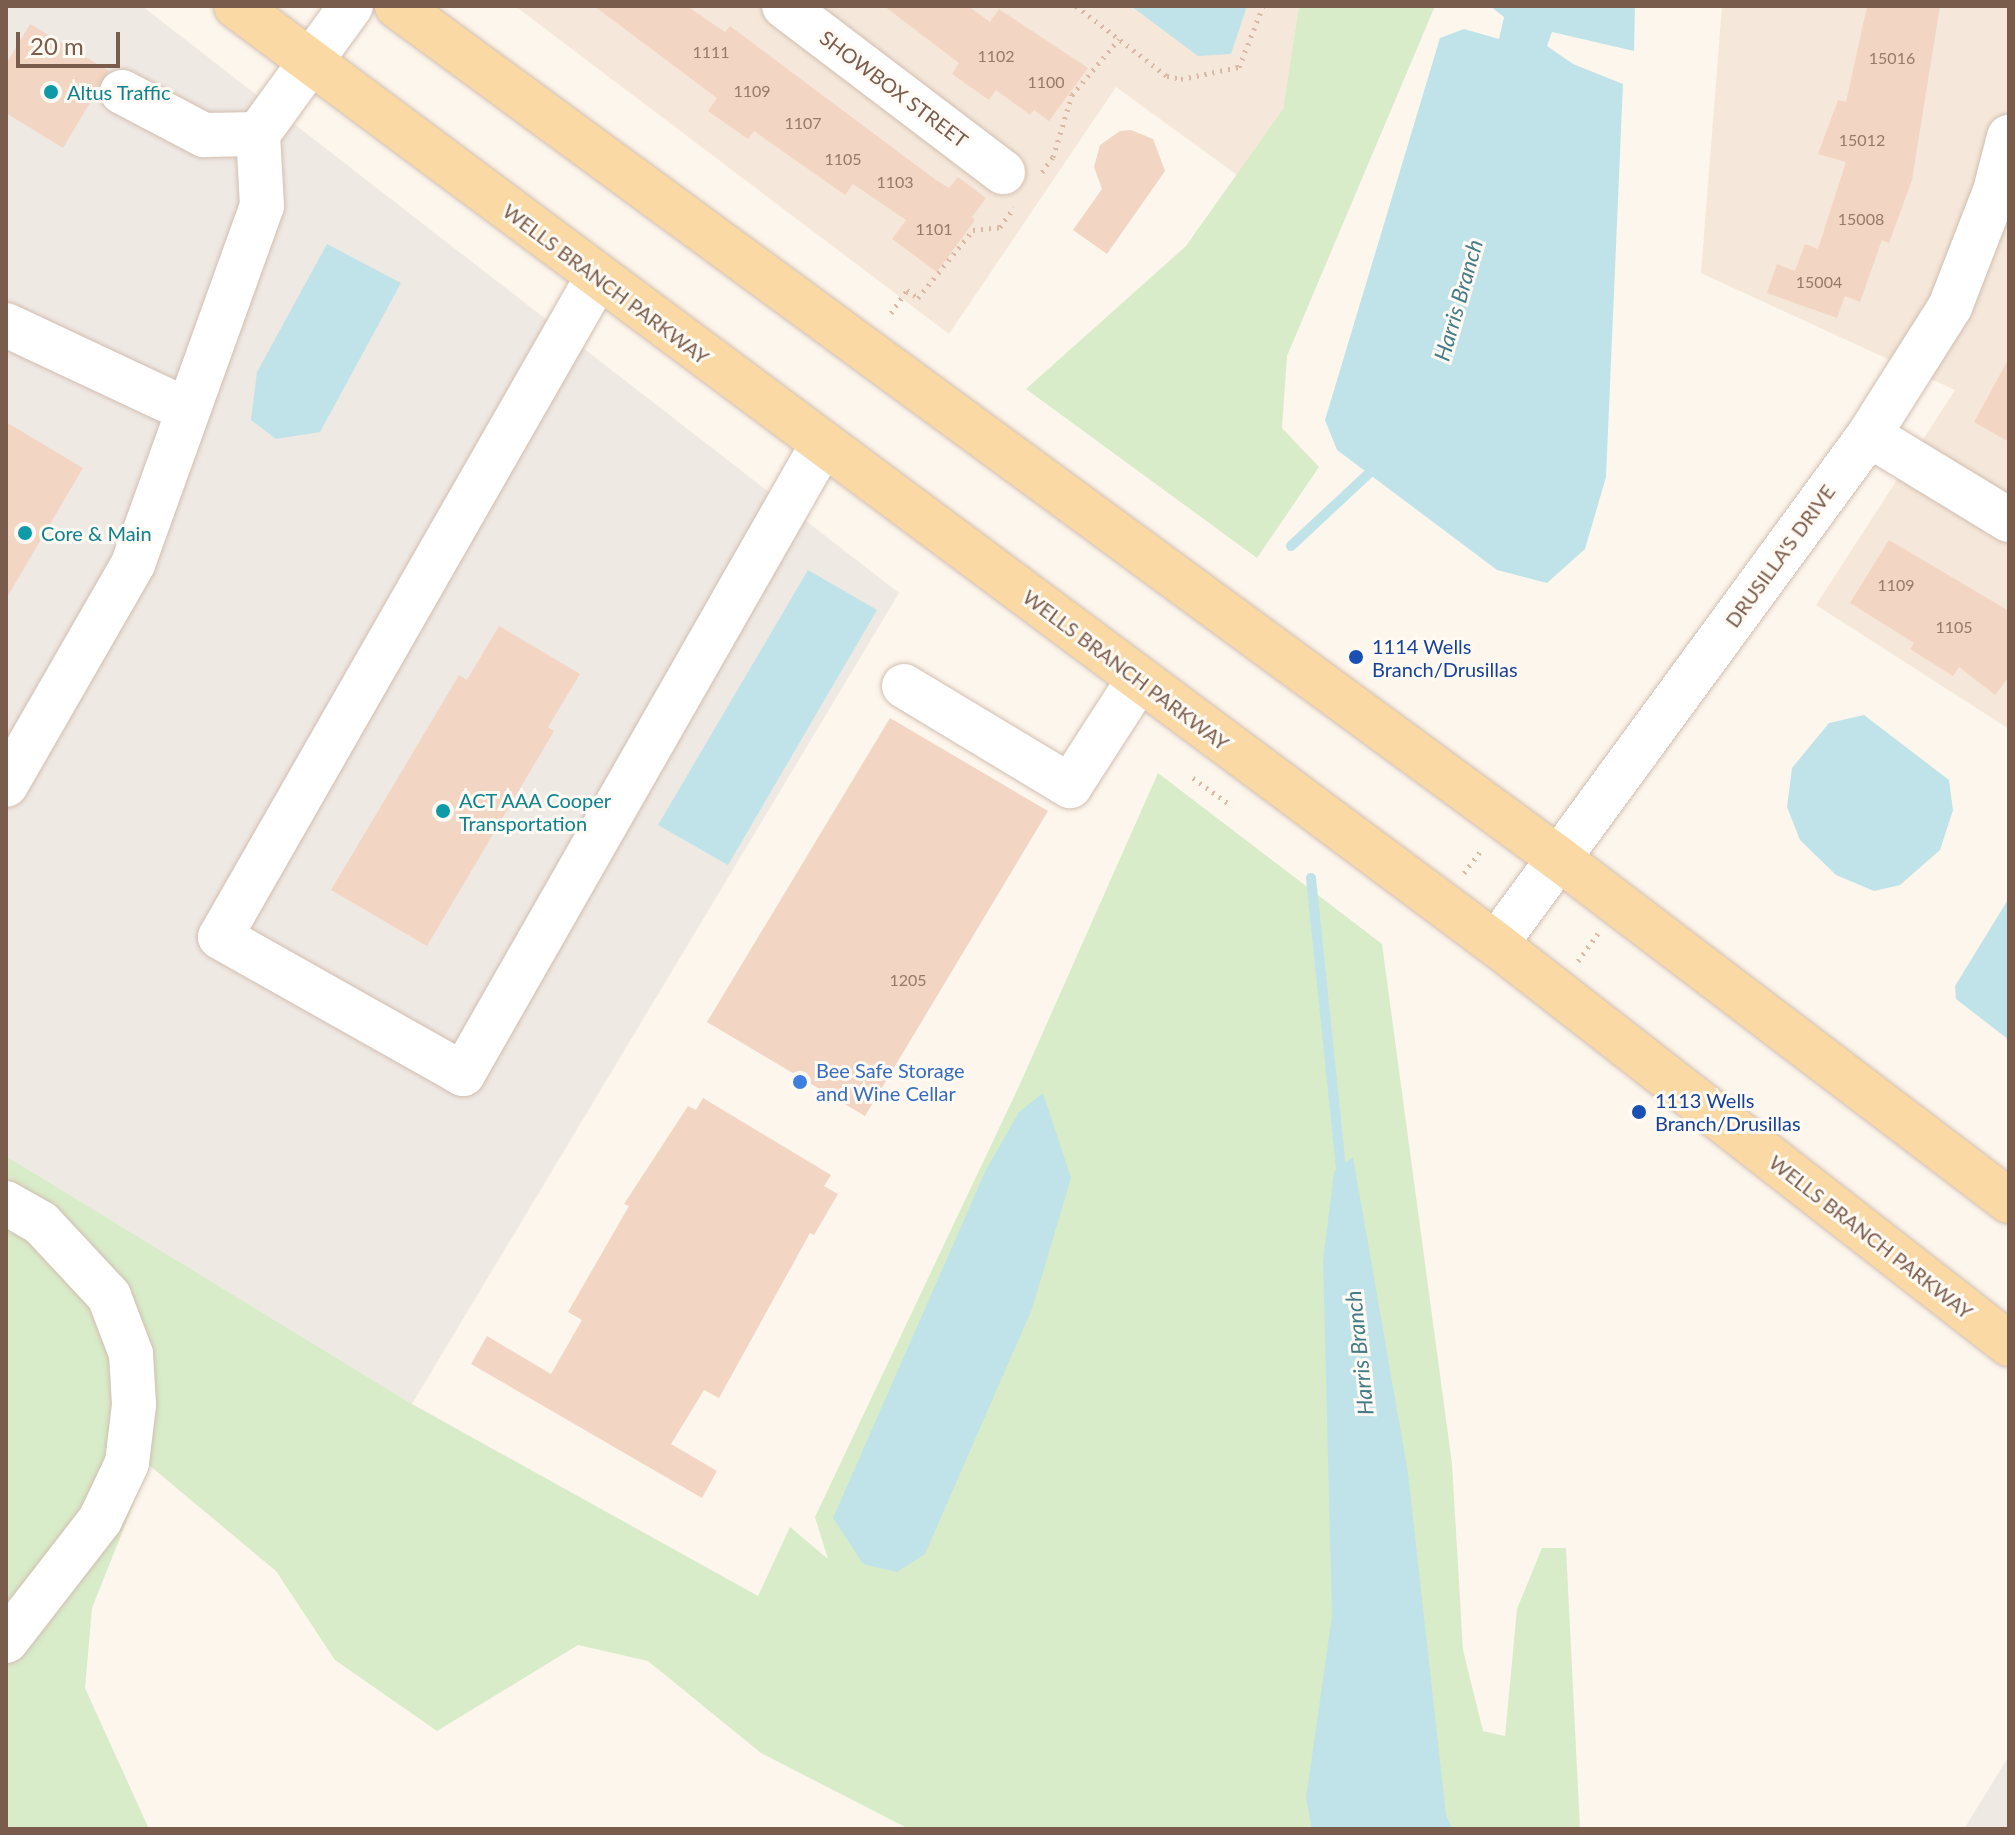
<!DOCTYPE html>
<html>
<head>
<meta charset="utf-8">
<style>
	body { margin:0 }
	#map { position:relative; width:2015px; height:1835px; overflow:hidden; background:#fdf6ec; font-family:Lato,sans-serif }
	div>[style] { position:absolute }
	.residential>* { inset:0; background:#f5e8da }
	.industrial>* { inset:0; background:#efe9e4 }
	.green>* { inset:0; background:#d8ecc9 }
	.water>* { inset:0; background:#bfe3e8 }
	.stream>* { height:10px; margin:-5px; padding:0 5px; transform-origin:5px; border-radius:5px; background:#bfe3e8 }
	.building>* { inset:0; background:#f3d5c3 }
	.path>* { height:5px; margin-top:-2.5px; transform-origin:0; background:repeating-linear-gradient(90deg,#d9b8a5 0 2px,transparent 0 8px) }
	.roads { filter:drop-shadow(0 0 2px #d1beb0) drop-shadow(0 0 2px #d1beb0) }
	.minor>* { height:44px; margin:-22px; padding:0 22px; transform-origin:22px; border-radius:22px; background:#fff }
	.major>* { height:44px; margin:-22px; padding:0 22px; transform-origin:22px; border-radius:22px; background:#fbd9a5 }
	.dots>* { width:22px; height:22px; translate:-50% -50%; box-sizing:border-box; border:4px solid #fffaf3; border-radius:50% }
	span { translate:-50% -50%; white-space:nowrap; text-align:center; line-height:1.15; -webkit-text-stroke:6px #fffaf3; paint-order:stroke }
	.number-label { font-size:16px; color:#987a6a }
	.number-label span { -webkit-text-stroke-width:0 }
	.street-label { font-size:20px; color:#7a5c4d }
	.culture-label { font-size:20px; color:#0d838f }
	.left { translate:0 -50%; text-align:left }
	.transit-label { font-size:20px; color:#164399 }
	.shop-label { font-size:20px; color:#366cbe }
	.water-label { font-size:22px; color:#437c86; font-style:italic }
	.frame { position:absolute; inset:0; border:8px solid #7a5c4d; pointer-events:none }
	.scale { position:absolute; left:16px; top:32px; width:104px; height:36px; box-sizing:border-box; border:4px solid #7a5c4d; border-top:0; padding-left:10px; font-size:24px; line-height:28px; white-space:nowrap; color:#7a5c4d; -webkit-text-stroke:6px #fffaf3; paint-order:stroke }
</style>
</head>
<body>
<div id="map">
	<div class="residential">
		<div style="clip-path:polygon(515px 6px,1299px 6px,1283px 109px,1237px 175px,1116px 87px,949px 334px)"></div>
		<div style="clip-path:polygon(1722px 6px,2009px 6px,2009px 729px,1816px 605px,1955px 390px,1701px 273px)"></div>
	</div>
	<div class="industrial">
		<div style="clip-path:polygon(6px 6px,142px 6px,899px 593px,412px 1404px,6px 1156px)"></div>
		<div style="clip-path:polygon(2009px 1756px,2009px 1829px,1964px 1829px)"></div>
	</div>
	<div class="green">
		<div style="clip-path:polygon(1299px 6px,1435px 6px,1287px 356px,1282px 428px,1319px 467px,1257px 558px,1026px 389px,1186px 246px,1283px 109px)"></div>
		<div style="clip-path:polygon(1158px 773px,1382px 944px,1452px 1464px,1463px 1650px,1483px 1731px,1505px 1736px,1517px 1609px,1542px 1548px,1566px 1548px,1580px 1829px,909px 1829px,761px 1753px,648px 1661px,578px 1645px,437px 1731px,335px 1660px,276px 1571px,149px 1465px,92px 1608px,85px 1688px,149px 1829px,6px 1829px,6px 1156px,412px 1404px,758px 1596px,790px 1527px,828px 1559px,815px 1517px,1020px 1084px)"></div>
	</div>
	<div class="water">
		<div style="clip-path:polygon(1131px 6px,1247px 6px,1231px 54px,1198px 56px)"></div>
		<div style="clip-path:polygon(1490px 6px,1635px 6px,1634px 51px,1552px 32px,1547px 46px,1573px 64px,1623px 84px,1606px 477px,1585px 549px,1547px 583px,1497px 570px,1337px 450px,1325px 420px,1440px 38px,1464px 29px,1499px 39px,1504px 17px)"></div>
		<div style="clip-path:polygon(327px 244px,401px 283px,320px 432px,276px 439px,251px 420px,257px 372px)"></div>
		<div style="clip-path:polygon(808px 570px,877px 610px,728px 865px,658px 825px)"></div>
		<div style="clip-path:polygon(1864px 715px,1949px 780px,1953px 810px,1940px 850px,1900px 885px,1874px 891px,1836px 875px,1800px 840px,1787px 807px,1792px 768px,1829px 723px)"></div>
		<div style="clip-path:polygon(2009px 898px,2009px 1040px,1956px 999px,1955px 986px)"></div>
		<div style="clip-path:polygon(1043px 1093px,1071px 1178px,1032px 1309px,925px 1554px,897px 1572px,863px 1564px,833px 1518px,985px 1172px,1019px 1112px)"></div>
		<div style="clip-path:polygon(1353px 1157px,1408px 1473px,1446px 1815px,1453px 1829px,1312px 1829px,1306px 1798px,1332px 1616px,1323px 1261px,1334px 1172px)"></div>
	</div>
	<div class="stream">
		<div style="left:1291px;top:546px;width:119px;rotate:-43deg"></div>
		<div style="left:1311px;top:878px;width:303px;rotate:84.1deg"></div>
	</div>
	<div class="building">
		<div style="clip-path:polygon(594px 6px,687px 6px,725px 32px,730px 26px,936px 180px,949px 188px,958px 177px,986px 198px,972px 217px,975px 220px,937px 272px,892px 239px,906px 220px,853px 184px,845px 195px,754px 131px,748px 139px,708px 111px,717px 98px)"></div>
		<div style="clip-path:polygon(884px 6px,968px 6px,990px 22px,999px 9px,1088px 68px,1049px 121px,1034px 110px,1030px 115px,996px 90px,989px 100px,952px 74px,959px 63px)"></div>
		<div style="clip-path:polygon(1867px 6px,1940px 6px,1912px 180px,1889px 243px,1882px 240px,1860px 302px,1845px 296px,1837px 318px,1767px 293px,1777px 264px,1795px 271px,1805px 244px,1818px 249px,1846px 162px,1818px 154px,1838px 100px,1846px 102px)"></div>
		<div style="clip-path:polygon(30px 24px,109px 71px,63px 148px,6px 113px,6px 64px)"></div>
		<div style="clip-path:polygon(1131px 130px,1153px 139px,1165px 171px,1107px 254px,1073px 230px,1102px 189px,1094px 167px,1100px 145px,1120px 131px)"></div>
		<div style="clip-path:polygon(2009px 358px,2009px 442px,1974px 422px)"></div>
		<div style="clip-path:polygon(6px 422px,83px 468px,6px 599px)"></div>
		<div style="clip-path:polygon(1889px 540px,2009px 611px,2009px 677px,1995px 695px,1959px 667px,1953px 676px,1910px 649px,1914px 643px,1850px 603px)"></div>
		<div style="clip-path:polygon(499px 626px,580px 674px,548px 727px,554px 731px,427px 946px,331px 890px,459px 675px,467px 680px)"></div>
		<div style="clip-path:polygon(890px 718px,1048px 811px,865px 1116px,707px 1022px)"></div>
		<div style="clip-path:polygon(703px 1098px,831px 1175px,824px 1186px,838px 1194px,814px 1235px,810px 1233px,719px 1398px,704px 1390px,671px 1444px,717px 1471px,702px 1498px,471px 1364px,487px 1336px,551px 1374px,582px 1320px,568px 1312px,629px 1206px,624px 1204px,688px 1106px,696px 1110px)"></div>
	</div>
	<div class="path">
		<div style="left:1076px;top:6px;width:115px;rotate:37.6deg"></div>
		<div style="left:1167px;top:76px;width:14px;rotate:12deg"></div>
		<div style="left:1181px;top:79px;width:59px;rotate:-11.7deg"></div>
		<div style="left:1239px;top:67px;width:66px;rotate:-68.5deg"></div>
		<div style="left:1042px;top:172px;width:19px;rotate:-54deg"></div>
		<div style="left:1053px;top:157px;width:65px;rotate:-73deg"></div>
		<div style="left:1072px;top:95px;width:73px;rotate:-50deg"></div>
		<div style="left:891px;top:313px;width:28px;rotate:-55deg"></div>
		<div style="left:907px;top:290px;width:14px;rotate:36deg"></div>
		<div style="left:918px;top:298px;width:87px;rotate:-51deg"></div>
		<div style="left:973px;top:230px;width:27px;rotate:-6deg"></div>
		<div style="left:1000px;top:227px;width:24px;rotate:-54deg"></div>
		<div style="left:1193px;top:778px;width:48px;rotate:35.7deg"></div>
		<div style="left:1464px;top:873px;width:30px;rotate:-53deg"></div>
		<div style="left:1578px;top:961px;width:34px;rotate:-54deg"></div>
	</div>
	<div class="roads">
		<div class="minor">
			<div style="left:784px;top:6px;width:275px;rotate:37.2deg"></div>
			<div style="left:122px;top:92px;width:93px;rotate:27.7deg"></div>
			<div style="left:204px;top:135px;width:54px;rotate:-1.1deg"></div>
			<div style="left:597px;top:278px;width:759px;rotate:119.77deg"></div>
			<div style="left:220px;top:937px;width:279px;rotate:29.4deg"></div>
			<div style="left:463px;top:1074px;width:724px;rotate:-60.28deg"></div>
			<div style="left:6px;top:325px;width:198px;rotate:25.1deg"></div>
			<div style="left:1869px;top:435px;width:164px;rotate:31.3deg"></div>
			<div style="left:904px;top:686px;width:194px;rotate:31.1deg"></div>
			<div style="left:1070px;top:786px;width:127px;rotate:-57.2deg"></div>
			<div style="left:6px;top:785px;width:255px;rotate:-60.1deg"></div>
			<div style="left:133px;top:564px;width:381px;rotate:-70.2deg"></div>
			<div style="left:262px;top:206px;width:72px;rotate:-93.2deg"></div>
			<div style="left:258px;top:134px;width:158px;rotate:-54deg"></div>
			<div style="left:1496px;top:944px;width:631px;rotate:-53.77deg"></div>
			<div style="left:1869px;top:435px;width:151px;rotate:-57.7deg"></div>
			<div style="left:1950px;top:307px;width:124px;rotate:-68.8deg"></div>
			<div style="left:1995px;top:191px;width:56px;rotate:-75.5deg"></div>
			<div style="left:6px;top:1203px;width:40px;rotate:29.7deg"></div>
			<div style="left:41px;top:1223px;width:100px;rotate:47deg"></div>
			<div style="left:109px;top:1296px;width:62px;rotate:69.2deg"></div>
			<div style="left:131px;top:1354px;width:51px;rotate:86.6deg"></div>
			<div style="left:134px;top:1405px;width:58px;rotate:96.9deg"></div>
			<div style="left:127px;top:1463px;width:63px;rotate:115.3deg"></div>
			<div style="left:100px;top:1520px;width:153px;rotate:127.8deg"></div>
		</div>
		<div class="major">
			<div style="left:236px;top:6px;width:1571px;rotate:36.67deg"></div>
			<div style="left:1496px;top:944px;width:651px;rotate:37.94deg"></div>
			<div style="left:397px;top:6px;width:1440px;rotate:36.27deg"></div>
			<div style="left:1558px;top:858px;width:567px;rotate:37.25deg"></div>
		</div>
	</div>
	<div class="dots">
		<div style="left:51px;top:92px;background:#0f9aa8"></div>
		<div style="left:25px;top:533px;background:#0f9aa8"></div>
		<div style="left:1356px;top:657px;background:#1a4fb4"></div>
		<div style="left:443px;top:811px;background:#0f9aa8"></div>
		<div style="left:800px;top:1082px;background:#3f7fe0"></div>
		<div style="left:1639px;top:1112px;background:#1a4fb4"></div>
	</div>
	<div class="number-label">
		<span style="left:711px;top:52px">1111</span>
		<span style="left:996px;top:56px">1102</span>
		<span style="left:1892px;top:58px">15016</span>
		<span style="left:1046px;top:82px">1100</span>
		<span style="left:752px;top:91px">1109</span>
		<span style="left:803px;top:123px">1107</span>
		<span style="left:1862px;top:140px">15012</span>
		<span style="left:843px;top:159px">1105</span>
		<span style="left:895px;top:182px">1103</span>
		<span style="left:1861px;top:219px">15008</span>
		<span style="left:934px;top:229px">1101</span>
		<span style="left:1819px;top:282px">15004</span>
		<span style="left:1896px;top:585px">1109</span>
		<span style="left:1954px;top:627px">1105</span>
		<span style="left:908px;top:980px">1205</span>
	</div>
	<div class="street-label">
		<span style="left:894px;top:89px;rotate:37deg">SHOWBOX STREET</span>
		<span style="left:606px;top:284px;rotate:37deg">WELLS BRANCH PARKWAY</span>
		<span style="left:1780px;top:556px;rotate:-54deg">DRUSILLA'S DRIVE</span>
		<span style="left:1126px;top:670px;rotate:37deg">WELLS BRANCH PARKWAY</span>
		<span style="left:1871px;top:1237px;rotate:38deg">WELLS BRANCH PARKWAY</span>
	</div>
	<div class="culture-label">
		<span class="left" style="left:67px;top:92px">Altus Traffic</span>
		<span class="left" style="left:41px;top:533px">Core &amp; Main</span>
		<span class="left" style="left:459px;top:812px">ACT AAA Cooper<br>Transportation</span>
	</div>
	<div class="transit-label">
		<span class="left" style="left:1372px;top:658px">1114 Wells<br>Branch/Drusillas</span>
		<span class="left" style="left:1655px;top:1112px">1113 Wells<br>Branch/Drusillas</span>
	</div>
	<div class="shop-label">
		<span class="left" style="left:816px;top:1082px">Bee Safe Storage<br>and Wine Cellar</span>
	</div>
	<div class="water-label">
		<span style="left:1458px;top:300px;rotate:-74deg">Harris Branch</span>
		<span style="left:1359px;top:1353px;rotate:-96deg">Harris Branch</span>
	</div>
	<div class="frame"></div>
	<div class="scale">20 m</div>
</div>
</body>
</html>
